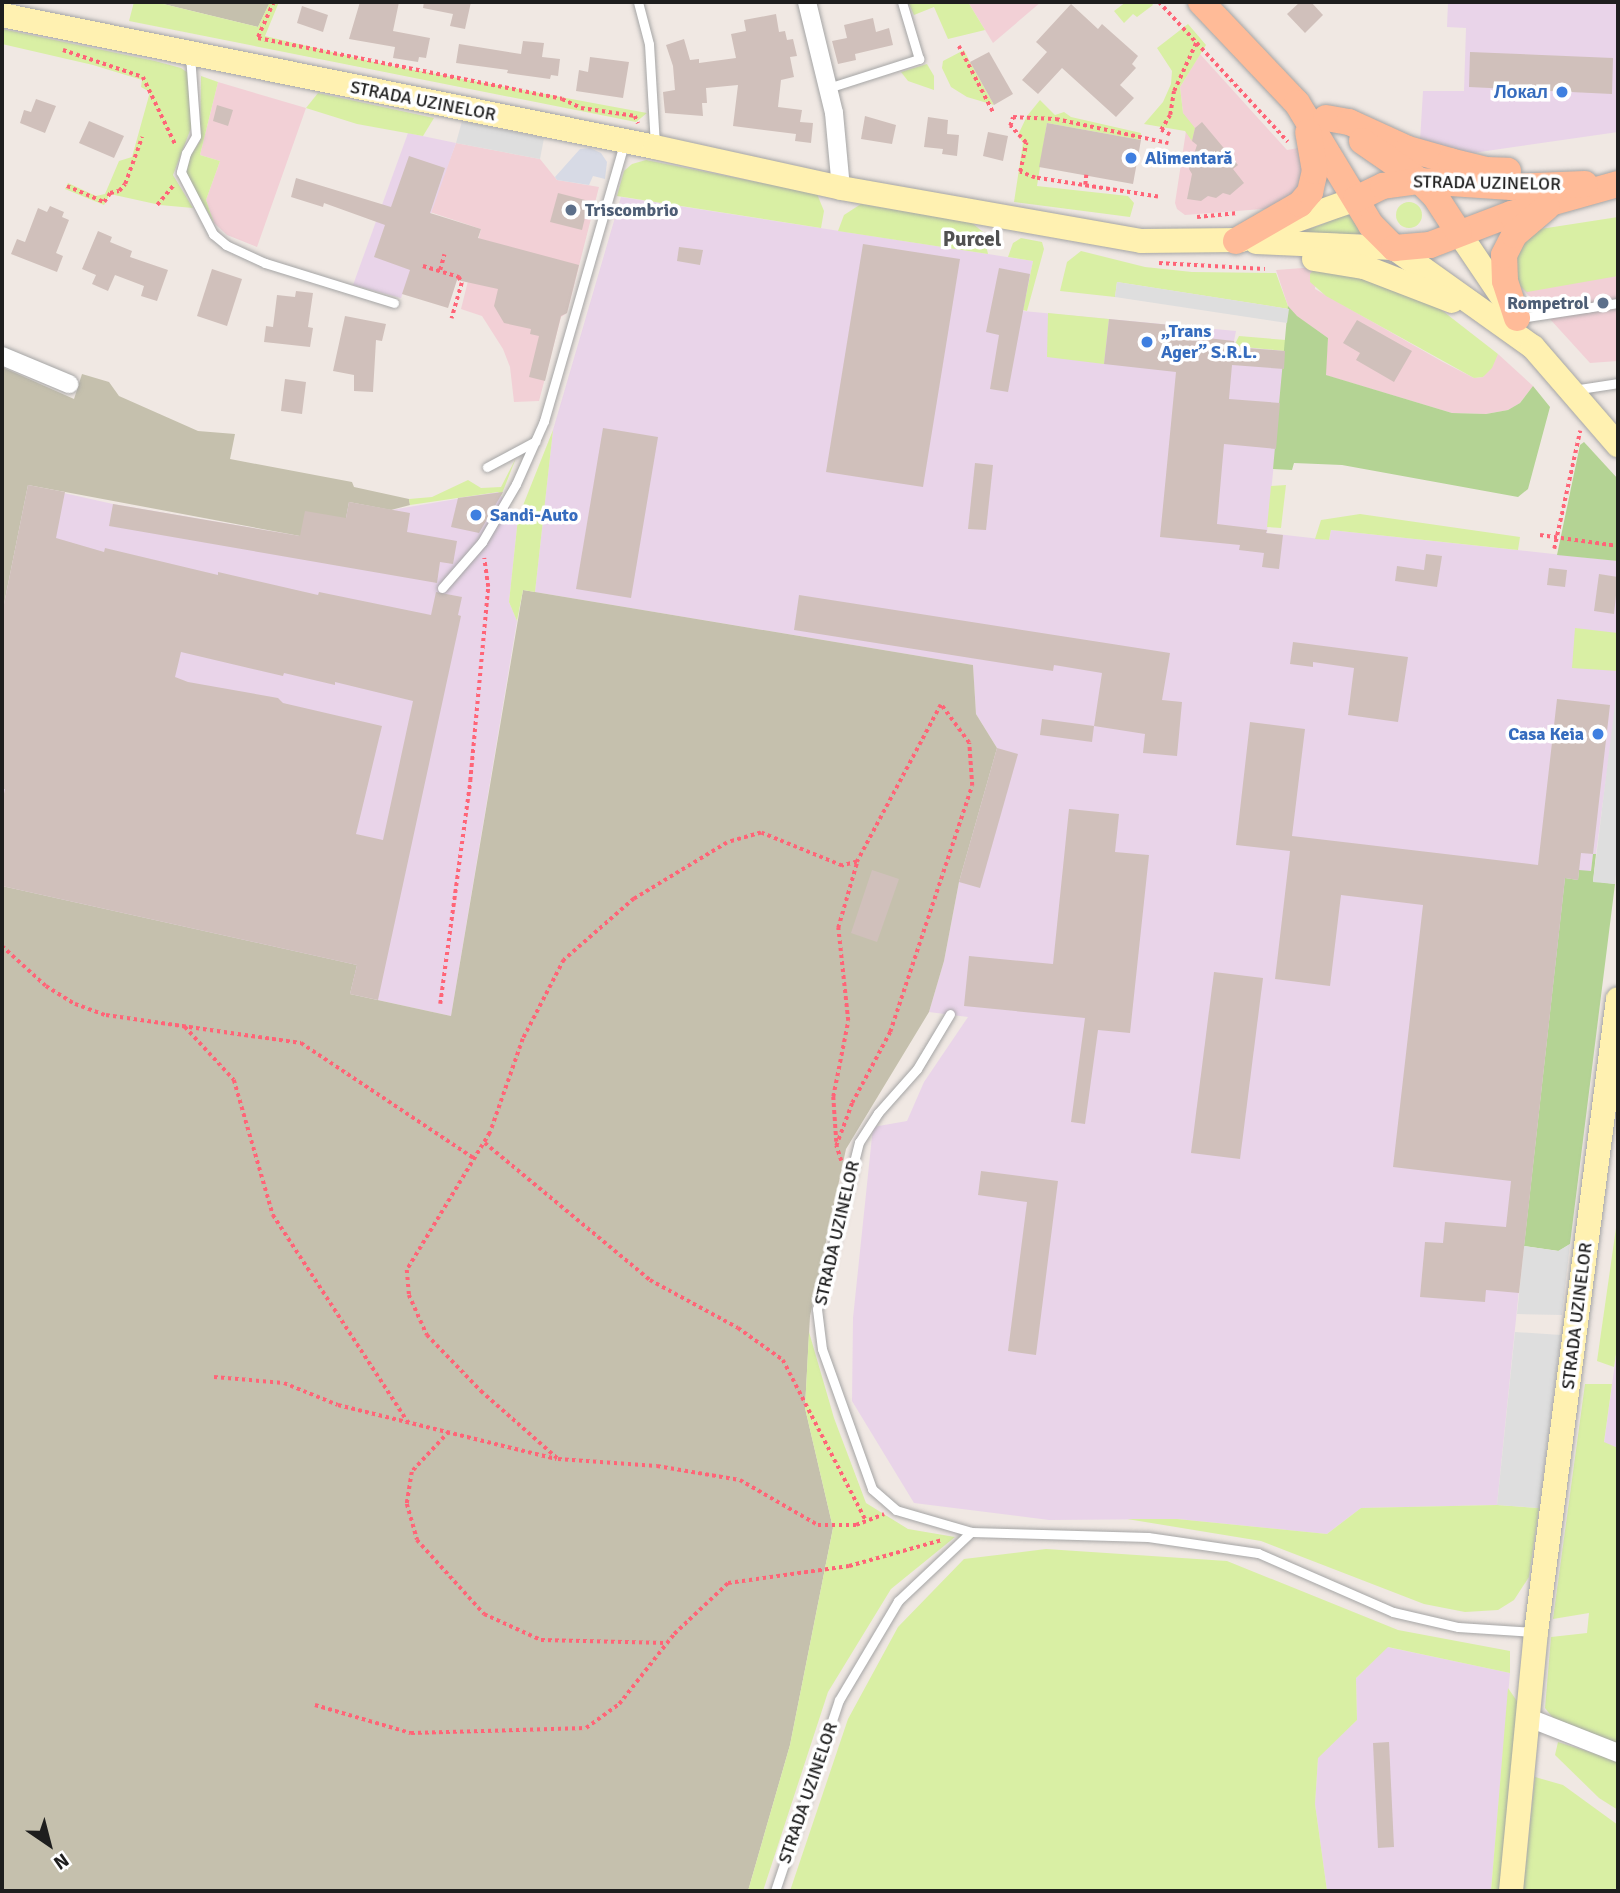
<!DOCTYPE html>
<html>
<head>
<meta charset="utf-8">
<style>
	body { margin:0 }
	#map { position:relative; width:1620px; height:1893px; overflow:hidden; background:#f0e8e3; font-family:Signika,sans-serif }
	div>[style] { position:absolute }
	.commercial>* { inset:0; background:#f2d0d6 }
	.industrial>* { inset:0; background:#e9d4e9 }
	.construction>* { inset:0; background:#c5c0ad }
	.grass>* { inset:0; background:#d9efa4 }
	.round { border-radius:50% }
	.forest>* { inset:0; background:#b4d394 }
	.parking>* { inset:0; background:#dedede }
	.plaza>* { inset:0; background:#d7dae5 }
	.building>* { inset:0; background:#d0c0bb }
	.path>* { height:3.5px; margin-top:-1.75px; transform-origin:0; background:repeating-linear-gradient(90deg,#ff6477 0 3.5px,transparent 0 7px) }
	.roads { filter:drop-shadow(0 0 2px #a5a5a5) drop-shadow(0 0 2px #a5a5a5) }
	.lane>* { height:9px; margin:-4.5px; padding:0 4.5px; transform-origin:4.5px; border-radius:4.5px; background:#fff }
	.street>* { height:18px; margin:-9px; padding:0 9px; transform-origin:9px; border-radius:9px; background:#fff }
	.secondary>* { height:24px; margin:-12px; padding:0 12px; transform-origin:12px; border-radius:12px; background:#fff1b1 }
	.primary>* { height:26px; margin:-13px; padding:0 13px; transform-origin:13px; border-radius:13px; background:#ffbb98 }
	.dots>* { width:19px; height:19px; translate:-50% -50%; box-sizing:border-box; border:4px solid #fff; border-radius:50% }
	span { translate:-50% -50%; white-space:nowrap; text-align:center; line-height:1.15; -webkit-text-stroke:7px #fff; paint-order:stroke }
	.shop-label { font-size:18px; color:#366cbe; font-weight:700 }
	.right { translate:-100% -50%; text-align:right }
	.left { translate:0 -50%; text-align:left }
	.street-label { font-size:18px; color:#1e1e1e }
	.service-label { font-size:18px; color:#4e5e75; font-weight:700 }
	.quarter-label { font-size:21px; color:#515151; font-weight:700 }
	.frame { position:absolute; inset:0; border:4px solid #1e1e1e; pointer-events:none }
	.north { position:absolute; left:14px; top:1809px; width:70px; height:70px; -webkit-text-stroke:5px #fff; paint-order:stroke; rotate:145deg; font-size:19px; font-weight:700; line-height:28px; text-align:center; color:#1e1e1e }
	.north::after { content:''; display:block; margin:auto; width:24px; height:32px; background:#1e1e1e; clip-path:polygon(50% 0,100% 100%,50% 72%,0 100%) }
</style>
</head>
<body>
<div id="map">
	<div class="commercial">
		<div style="clip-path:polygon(968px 2px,1041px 2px,993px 43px)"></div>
		<div style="clip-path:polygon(1200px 54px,1287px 150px,1298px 148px,1309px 183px,1274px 208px,1185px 215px,1177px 209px,1175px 203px,1186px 131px,1192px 140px,1183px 113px,1180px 87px)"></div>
		<div style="clip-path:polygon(218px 82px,306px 108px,257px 247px,227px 235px,214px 223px,206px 200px,220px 161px,200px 155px)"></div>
		<div style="clip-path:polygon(456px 143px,540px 159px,557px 180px,599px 187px,567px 313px,561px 317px,539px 401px,514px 402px,510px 367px,503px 349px,482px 316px,461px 309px,481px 229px,430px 212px)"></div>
		<div style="clip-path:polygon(1618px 248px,1618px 361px,1590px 363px,1520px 286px)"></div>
		<div style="clip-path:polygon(1316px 267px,1315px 289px,1443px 362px,1474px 378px,1483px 377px,1498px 354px,1533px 386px,1520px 403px,1508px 410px,1486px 414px,1452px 413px,1325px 375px,1328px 338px,1296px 316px,1288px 306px,1276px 270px)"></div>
	</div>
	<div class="industrial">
		<div style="clip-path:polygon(1448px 2px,1618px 2px,1618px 132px,1459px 155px,1420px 141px,1423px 91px,1464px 91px,1466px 28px,1447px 27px)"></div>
		<div style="clip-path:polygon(408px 133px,456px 143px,401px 298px,353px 285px)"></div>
		<div style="clip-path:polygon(621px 197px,1033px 261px,1023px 311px,1236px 331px,1234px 341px,1241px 347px,1285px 351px,1267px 533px,1329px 540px,1331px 530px,1618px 561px,1616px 705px,1596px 854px,1593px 855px,1591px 871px,1578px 880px,1566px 879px,1530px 1182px,1497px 1505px,1361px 1508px,1327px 1534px,1177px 1519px,1049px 1520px,914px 1503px,852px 1401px,853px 1318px,873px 1127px,907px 1121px,924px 1082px,968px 1017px,929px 1012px,944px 961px,959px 882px,997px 748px,976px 714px,973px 665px,535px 592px,553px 430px)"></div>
		<div style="clip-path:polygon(28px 485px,113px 504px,300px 536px,305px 511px,349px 502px,391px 510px,498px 492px,518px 518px,509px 602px,517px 621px,451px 1016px,350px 994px,356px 965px,2px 886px,2px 614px)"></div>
		<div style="clip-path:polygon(1618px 1341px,1618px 1448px,1604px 1443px)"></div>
		<div style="clip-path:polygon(1387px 1647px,1510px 1673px,1491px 1891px,1327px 1891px,1315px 1804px,1318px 1757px,1357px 1720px,1356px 1678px)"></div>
	</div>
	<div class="construction">
		<div style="clip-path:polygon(155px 2px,270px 2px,258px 27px)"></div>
		<div style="clip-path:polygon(2px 367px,74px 399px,82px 374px,109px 382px,119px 396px,198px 431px,235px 434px,230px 459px,352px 482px,354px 487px,409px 499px,410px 505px,391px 510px,349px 502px,346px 518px,300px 536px,28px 485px,2px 614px)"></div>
		<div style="clip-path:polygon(523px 590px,973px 665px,976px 714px,997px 748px,959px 882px,944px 961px,929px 1012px,846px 1149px,810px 1316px,805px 1408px,833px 1528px,790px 1745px,748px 1891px,2px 1891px,2px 886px,357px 965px,350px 994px,451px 1016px)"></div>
	</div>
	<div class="grass">
		<div style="clip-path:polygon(134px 2px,155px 2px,258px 27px,270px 2px,279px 2px,265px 36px,382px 64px,647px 113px,636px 122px,129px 21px)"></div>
		<div style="clip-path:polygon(908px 2px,968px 2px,985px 30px,948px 39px,934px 7px,914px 15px)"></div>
		<div style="clip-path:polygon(1126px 2px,1151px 2px,1153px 5px,1137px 17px,1133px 14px,1124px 23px,1114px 11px)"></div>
		<div style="clip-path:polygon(1188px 24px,1206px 45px,1180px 87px,1183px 113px,1195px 128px,1192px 141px,1185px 131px,1144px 124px,1163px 102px,1171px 84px,1172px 71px,1157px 48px)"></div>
		<div style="clip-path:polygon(2px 29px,155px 61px,181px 68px,188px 73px,191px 128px,173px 175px,193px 208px,160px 205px,110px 194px,104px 205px,65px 189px,68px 183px,96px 196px,105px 194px,119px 161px,132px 157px,150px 92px,141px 87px,142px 80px,93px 65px,2px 44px)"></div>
		<div style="clip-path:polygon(964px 50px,970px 62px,994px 105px,967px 97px,951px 87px,942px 68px,943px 61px)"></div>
		<div style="clip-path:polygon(927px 64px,934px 76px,934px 90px,908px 81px,901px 72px)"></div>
		<div style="clip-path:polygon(201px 76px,218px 82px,200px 155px,220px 161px,206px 200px,214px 223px,186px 174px,190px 157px,200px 141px)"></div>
		<div style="clip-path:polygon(318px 93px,434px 118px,423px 136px,357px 124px,306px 108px)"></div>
		<div style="clip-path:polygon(1040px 100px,1055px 115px,1064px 112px,1071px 117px,1141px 133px,1141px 140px,1047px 123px,1037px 186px,1128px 196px,1134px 203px,1130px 217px,1014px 202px,1023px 143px,1018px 135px,1027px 116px)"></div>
		<div style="clip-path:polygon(646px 160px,817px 194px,824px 211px,821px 228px,617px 196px,624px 171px,632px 164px)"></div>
		<div class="round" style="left:1396px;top:202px;width:26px;height:26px"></div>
		<div style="clip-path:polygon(861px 204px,972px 223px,983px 232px,988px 254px,838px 231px,844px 215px)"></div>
		<div style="clip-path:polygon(1349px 213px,1364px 234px,1290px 235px,1321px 225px)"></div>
		<div style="clip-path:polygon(1618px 217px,1618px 276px,1527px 292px,1520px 286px,1511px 255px,1534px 230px)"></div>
		<div style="clip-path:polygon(1021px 238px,1042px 242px,1044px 249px,1027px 311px,1023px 310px,1033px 261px,1008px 257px,1013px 243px)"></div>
		<div style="clip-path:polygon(1081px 251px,1145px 267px,1192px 272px,1276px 273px,1289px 309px,1117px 282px,1115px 297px,1060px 291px,1067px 262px)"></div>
		<div style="clip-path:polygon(1316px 267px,1341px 269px,1435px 305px,1498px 354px,1492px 368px,1483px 377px,1474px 378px,1326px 296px,1310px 282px,1310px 274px)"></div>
		<div style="clip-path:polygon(1048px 313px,1109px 319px,1104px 364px,1047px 357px)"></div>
		<div style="clip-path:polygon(1239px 336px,1286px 340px,1285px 351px,1234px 346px)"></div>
		<div style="clip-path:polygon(553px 430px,535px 592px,523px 590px,517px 621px,509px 602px,518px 518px)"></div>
		<div style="clip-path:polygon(516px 458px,501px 496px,498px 492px,410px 505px,409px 499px,432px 497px,468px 480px,481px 488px,501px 487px)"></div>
		<div style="clip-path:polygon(1286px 485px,1281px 528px,1267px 527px,1271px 486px)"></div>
		<div style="clip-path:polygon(1360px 514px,1520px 537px,1518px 550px,1331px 530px,1329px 540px,1315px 539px,1321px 520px)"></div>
		<div style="clip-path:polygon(1575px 628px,1618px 633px,1618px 671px,1572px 668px)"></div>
		<div style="clip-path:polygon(1618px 1214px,1618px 1341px,1614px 1367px,1597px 1361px)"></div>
		<div style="clip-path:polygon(809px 1332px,834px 1418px,866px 1503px,908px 1529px,955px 1537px,891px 1589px,828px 1692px,763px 1891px,748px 1891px,790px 1745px,833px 1528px,805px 1408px)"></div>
		<div style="clip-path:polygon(1585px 1384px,1612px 1384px,1604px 1442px,1618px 1448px,1618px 1744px,1553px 1718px,1545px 1708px,1551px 1637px,1587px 1633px,1589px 1613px,1553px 1619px)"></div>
		<div style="clip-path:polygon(1497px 1505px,1539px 1508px,1529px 1577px,1514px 1600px,1498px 1610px,1465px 1612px,1424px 1604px,1261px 1541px,1127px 1519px,1177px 1519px,1327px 1534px,1361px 1508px)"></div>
		<div style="clip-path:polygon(1046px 1549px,1227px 1561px,1398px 1630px,1510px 1651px,1510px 1673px,1388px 1647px,1356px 1678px,1357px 1720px,1318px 1758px,1315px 1804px,1327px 1891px,790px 1891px,848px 1719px,898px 1627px,964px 1559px)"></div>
		<div style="clip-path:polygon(1508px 1688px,1519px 1704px,1503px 1891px,1491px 1891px)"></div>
		<div style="clip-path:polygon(1558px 1742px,1618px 1761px,1618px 1810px,1599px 1798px,1555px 1755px)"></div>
		<div style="clip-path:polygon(1535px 1777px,1563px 1785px,1618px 1825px,1618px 1891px,1523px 1891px)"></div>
	</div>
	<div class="forest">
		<div style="clip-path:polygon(1288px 306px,1297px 316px,1328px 338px,1326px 375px,1452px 413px,1486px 414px,1508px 410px,1520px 403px,1533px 386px,1550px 407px,1528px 489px,1518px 497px,1342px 465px,1294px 463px,1292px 470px,1273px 469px)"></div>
		<div style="clip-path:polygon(1584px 442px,1618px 479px,1618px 561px,1557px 555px,1580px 445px)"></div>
		<div style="clip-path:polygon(1593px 854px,1596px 854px,1593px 881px,1615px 884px,1570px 1244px,1559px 1251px,1524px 1246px,1565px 878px,1578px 880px,1579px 870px,1591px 871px)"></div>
	</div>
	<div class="parking">
		<div style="clip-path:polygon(462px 121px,544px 138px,540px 159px,456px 143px)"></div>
		<div style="clip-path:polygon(1117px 282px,1289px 309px,1287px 323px,1115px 297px)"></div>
		<div style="clip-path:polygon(1618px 680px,1618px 856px,1615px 884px,1593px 882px)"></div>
		<div style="clip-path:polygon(1570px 1244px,1562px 1315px,1517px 1314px,1524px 1246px,1558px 1251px)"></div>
		<div style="clip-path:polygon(1515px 1332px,1561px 1335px,1539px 1508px,1497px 1505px)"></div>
	</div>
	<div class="plaza">
		<div style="clip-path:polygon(590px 148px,601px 153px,607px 162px,605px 179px,593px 176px,589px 185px,557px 180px,555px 177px,580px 149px)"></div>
	</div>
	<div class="building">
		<div style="clip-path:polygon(360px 2px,399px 2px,393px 31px,430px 38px,426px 58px,419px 57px,418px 62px,393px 58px,395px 47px,349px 39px)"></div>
		<div style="clip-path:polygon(424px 2px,471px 2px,465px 29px,450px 26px,453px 14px,423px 8px)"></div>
		<div style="clip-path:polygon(1300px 2px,1311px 2px,1323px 15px,1305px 33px,1287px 14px)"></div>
		<div style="clip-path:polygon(1071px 4px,1098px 29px,1102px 24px,1138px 56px,1132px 64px,1136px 68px,1120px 85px,1134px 98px,1116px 117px,1062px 68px,1038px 94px,1022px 80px,1047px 52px,1036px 42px)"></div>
		<div style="clip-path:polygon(302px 6px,328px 15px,323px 32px,297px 23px)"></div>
		<div style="clip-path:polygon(776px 14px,779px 32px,785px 31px,787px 40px,793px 39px,797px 56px,790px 57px,794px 77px,781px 80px,778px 107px,802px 110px,800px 122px,813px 123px,811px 143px,795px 141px,796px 134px,733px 126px,738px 85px,706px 88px,707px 103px,702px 103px,703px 116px,665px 113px,663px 92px,675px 90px,673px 66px,666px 45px,684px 39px,690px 60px,699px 59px,699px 63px,736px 58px,731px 34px,746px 31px,744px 20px)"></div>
		<div style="clip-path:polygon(873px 18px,876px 32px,889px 28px,893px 45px,855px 54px,856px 60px,838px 64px,832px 41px,847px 38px,844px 25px)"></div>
		<div style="clip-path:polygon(523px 41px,544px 43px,542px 57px,560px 59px,558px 76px,551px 75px,550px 79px,507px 73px,508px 70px,456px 63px,459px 44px,521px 54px)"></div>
		<div style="clip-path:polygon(989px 52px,1013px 94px,994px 105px,970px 62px)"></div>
		<div style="clip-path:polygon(1470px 52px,1613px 58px,1612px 94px,1469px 87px)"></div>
		<div style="clip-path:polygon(590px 57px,629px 62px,623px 98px,576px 91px,579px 70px,588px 72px)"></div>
		<div style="clip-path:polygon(36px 99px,56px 106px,45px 133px,20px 123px,24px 110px,31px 112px)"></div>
		<div style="clip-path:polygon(217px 105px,233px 110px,228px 126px,213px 121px)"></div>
		<div style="clip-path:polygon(865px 116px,896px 125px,892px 144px,861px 139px)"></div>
		<div style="clip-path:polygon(928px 117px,948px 120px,947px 134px,959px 135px,957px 156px,942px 154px,943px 149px,924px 147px)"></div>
		<div style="clip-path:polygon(89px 121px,124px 136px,114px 158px,79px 143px)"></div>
		<div style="clip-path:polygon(1202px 122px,1238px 165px,1233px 169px,1244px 183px,1230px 195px,1223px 193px,1216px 198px,1208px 196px,1201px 201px,1187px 199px,1192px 174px,1189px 169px,1197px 145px,1192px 141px,1195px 128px)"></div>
		<div style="clip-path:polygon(1047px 123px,1141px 140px,1133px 184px,1039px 167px)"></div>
		<div style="clip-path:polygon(988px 132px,1008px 136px,1003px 161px,983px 156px)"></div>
		<div style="clip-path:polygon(409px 156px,445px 168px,430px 213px,481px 229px,478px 238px,579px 265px,567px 313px,561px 316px,545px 381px,529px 377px,539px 336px,530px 334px,531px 329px,504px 323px,494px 306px,498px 289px,457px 280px,448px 308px,402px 294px,410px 270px,374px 257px,385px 225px,324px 203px,323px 207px,291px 197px,296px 178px,391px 207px)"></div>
		<div style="clip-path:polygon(558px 193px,589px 201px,582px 230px,550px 222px)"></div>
		<div style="clip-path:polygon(50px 206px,64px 212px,62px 217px,69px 220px,56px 253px,63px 256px,57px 272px,11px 254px,17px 239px,25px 242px,38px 208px,47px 212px)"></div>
		<div style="clip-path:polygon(98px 231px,112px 237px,110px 242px,132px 251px,130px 257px,168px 270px,157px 301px,141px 296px,144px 286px,115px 275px,108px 291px,92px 284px,96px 275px,82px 269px)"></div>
		<div style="clip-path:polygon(863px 244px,960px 259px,923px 487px,826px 472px)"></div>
		<div style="clip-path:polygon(679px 247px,703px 250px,700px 265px,677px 261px)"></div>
		<div style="clip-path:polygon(999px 268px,1030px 274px,1008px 392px,990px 389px,999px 335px,986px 332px)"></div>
		<div style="clip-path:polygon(212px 269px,242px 279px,227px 326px,197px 316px)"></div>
		<div style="clip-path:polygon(296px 291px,313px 293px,308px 327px,313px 328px,310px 347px,264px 342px,266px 326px,273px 327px,277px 295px,295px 297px)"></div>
		<div style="clip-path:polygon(345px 316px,386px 324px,382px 341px,376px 340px,373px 392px,354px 391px,354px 375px,333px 371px)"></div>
		<div style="clip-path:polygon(1109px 319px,1181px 326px,1180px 335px,1234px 341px,1234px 347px,1285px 351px,1284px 369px,1232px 365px,1229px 399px,1280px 403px,1276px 449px,1224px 444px,1217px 524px,1267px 530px,1266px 533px,1283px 535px,1279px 569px,1262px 567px,1264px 553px,1239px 550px,1240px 545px,1160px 537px,1176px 372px,1104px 364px)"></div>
		<div style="clip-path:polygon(1357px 320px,1412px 351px,1394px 382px,1356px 360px,1360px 353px,1343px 343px)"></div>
		<div style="clip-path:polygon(285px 379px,306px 382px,302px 414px,281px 411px)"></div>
		<div style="clip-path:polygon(603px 428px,658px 437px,631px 598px,576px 589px)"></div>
		<div style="clip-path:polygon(975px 463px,993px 465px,986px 530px,968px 529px)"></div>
		<div style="clip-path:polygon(evenodd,28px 485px,65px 492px,56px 538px,104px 552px,105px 548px,218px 575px,218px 572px,318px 595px,319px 592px,431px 615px,436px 592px,462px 597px,458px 615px,461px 616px,378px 1000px,350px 994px,357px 965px,2px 886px,2px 803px,5px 789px,2px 789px,2px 614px,28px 485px,181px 652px,283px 676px,284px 673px,335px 685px,335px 682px,413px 701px,383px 840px,356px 834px,382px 726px,283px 703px,278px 698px,188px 682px,175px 677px,181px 652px)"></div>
		<div style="clip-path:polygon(503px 492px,479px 533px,451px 527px,458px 498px)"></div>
		<div style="clip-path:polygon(349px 502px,410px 513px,407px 532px,457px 541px,453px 564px,440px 562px,437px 583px,109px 526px,113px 504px,300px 536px,305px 511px,346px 518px)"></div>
		<div style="clip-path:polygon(1426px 554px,1442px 556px,1437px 587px,1395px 581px,1397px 566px,1424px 570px)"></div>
		<div style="clip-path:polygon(1549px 568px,1567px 570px,1565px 587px,1547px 585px)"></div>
		<div style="clip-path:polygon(1599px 574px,1618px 577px,1614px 614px,1594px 611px)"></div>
		<div style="clip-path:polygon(799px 595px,1170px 653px,1162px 700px,1182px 702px,1177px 756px,1143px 753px,1145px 734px,1094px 726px,1102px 673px,1054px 665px,1053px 671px,794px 630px)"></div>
		<div style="clip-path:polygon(1293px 642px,1408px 657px,1398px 722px,1348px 715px,1354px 668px,1313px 662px,1313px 667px,1290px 664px)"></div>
		<div style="clip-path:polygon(1557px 699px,1610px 705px,1593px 854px,1581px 853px,1578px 880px,1565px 878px,1519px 1293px,1486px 1290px,1485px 1302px,1420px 1297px,1425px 1242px,1443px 1243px,1445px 1222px,1506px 1227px,1511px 1181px,1393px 1167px,1423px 905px,1341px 895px,1330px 986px,1275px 979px,1290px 851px,1236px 845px,1250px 722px,1305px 729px,1292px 836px,1538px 865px)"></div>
		<div style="clip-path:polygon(1042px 719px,1094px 726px,1092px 742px,1040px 735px)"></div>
		<div style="clip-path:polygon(997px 748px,1018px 754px,980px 888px,959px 882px)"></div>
		<div style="clip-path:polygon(1069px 809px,1119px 814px,1115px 852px,1149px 855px,1130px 1033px,1098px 1030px,1085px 1124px,1071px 1122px,1085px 1018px,964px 1006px,969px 956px,1053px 964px)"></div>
		<div style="clip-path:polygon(872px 870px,899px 879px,877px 942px,851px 933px)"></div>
		<div style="clip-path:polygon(1214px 972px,1263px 978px,1240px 1159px,1191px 1153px)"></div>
		<div style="clip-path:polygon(981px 1171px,1058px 1181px,1036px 1355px,1008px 1351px,1027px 1202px,978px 1195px)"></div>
		<div style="clip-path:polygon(1389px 1742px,1394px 1847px,1378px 1848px,1373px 1743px)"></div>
	</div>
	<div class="path">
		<div style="left:274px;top:2px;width:39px;rotate:114deg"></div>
		<div style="left:258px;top:38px;width:310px;rotate:11.3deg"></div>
		<div style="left:562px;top:99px;width:21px;rotate:25deg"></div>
		<div style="left:581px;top:108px;width:55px;rotate:8.4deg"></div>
		<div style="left:635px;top:116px;width:8px;rotate:67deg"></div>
		<div style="left:1159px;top:2px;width:190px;rotate:47.3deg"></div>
		<div style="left:959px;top:46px;width:74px;rotate:62.7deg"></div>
		<div style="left:63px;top:50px;width:84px;rotate:18.6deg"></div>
		<div style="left:143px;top:77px;width:76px;rotate:64.4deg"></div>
		<div style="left:1170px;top:135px;width:10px;rotate:-151deg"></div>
		<div style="left:1161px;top:130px;width:17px;rotate:-59deg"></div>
		<div style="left:1170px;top:115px;width:24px;rotate:-81deg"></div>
		<div style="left:1174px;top:91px;width:53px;rotate:-65.4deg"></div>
		<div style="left:1085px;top:185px;width:10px;rotate:-84deg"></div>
		<div style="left:67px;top:186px;width:40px;rotate:23.4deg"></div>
		<div style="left:104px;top:202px;width:11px;rotate:-56deg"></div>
		<div style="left:110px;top:193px;width:9px;rotate:-13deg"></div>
		<div style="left:119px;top:191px;width:9px;rotate:-49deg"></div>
		<div style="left:125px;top:184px;width:50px;rotate:-70.1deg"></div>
		<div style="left:1158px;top:197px;width:124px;rotate:-171.2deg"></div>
		<div style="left:1035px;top:178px;width:16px;rotate:-158deg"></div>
		<div style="left:1020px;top:172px;width:30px;rotate:-78deg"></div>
		<div style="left:1026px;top:143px;width:23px;rotate:-133deg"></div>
		<div style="left:1010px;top:126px;width:9px;rotate:-72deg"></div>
		<div style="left:1013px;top:117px;width:43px;rotate:2.7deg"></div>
		<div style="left:1056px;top:119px;width:115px;rotate:12.1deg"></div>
		<div style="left:157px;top:205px;width:25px;rotate:-50deg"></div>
		<div style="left:1197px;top:217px;width:41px;rotate:-5.6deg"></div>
		<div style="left:1159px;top:263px;width:106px;rotate:3.2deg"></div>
		<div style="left:423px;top:266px;width:38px;rotate:17deg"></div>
		<div style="left:459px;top:277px;width:7px;rotate:63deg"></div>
		<div style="left:462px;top:283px;width:37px;rotate:106deg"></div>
		<div style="left:440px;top:270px;width:16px;rotate:-75deg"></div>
		<div style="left:1540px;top:535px;width:79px;rotate:8deg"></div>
		<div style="left:1554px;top:549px;width:121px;rotate:-77.6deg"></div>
		<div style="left:2px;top:946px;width:59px;rotate:42.3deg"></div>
		<div style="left:46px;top:986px;width:34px;rotate:32deg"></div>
		<div style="left:75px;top:1004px;width:33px;rotate:20deg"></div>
		<div style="left:106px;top:1015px;width:197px;rotate:8.2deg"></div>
		<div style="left:301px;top:1043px;width:209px;rotate:33.7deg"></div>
		<div style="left:440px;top:1004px;width:225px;rotate:-82.3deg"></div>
		<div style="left:470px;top:781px;width:195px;rotate:-84.7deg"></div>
		<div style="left:488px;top:587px;width:29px;rotate:-98deg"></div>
		<div style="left:185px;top:1027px;width:72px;rotate:47.2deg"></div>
		<div style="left:234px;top:1080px;width:141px;rotate:73.9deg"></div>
		<div style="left:273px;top:1215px;width:247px;rotate:56.9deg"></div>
		<div style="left:836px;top:1142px;width:45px;rotate:-93.8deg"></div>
		<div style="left:833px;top:1097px;width:77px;rotate:-78.8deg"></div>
		<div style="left:848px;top:1021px;width:94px;rotate:-96.1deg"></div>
		<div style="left:838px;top:928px;width:69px;rotate:-73.9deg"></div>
		<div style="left:485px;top:1143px;width:214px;rotate:39.7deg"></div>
		<div style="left:650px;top:1280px;width:100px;rotate:28.6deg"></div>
		<div style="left:738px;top:1328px;width:55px;rotate:35.4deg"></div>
		<div style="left:783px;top:1360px;width:181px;rotate:62.7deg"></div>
		<div style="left:841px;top:1161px;width:16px;rotate:-108deg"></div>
		<div style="left:836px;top:1146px;width:46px;rotate:-69.6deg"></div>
		<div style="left:852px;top:1103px;width:81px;rotate:-61.8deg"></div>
		<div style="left:890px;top:1032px;width:259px;rotate:-71.6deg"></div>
		<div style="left:972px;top:786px;width:43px;rotate:-94deg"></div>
		<div style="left:969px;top:743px;width:47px;rotate:-126.4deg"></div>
		<div style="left:941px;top:705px;width:178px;rotate:118.1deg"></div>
		<div style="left:857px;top:862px;width:16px;rotate:165deg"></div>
		<div style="left:842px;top:866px;width:87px;rotate:-157.8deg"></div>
		<div style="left:761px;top:833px;width:35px;rotate:164deg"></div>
		<div style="left:727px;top:843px;width:109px;rotate:148.9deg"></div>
		<div style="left:634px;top:899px;width:93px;rotate:138.9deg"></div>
		<div style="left:564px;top:960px;width:89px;rotate:117.4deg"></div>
		<div style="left:523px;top:1039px;width:100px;rotate:109.3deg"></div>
		<div style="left:490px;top:1133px;width:160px;rotate:121.2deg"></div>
		<div style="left:407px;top:1270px;width:25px;rotate:85deg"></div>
		<div style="left:409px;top:1295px;width:44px;rotate:65.8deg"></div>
		<div style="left:427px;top:1335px;width:78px;rotate:46deg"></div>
		<div style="left:481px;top:1391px;width:103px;rotate:41.4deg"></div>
		<div style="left:558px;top:1459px;width:99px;rotate:4deg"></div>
		<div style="left:657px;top:1466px;width:84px;rotate:9.6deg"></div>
		<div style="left:740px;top:1480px;width:90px;rotate:30deg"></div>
		<div style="left:818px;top:1525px;width:38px"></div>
		<div style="left:856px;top:1525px;width:30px;rotate:-21deg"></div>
		<div style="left:214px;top:1377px;width:70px;rotate:4.9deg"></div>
		<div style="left:284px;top:1383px;width:58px;rotate:22.2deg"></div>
		<div style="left:338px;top:1405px;width:225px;rotate:13.9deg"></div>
		<div style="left:449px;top:1432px;width:54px;rotate:132.8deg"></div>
		<div style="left:412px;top:1472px;width:32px;rotate:99deg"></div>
		<div style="left:407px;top:1504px;width:37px;rotate:74deg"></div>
		<div style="left:417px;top:1540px;width:100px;rotate:47.8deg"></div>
		<div style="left:484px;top:1614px;width:63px;rotate:24.5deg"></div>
		<div style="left:541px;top:1640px;width:125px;rotate:1.4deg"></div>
		<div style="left:315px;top:1705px;width:100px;rotate:16.3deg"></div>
		<div style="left:411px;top:1733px;width:175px;rotate:-1.6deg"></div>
		<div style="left:586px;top:1728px;width:41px;rotate:-36deg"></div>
		<div style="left:619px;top:1704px;width:89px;rotate:-51.8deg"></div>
		<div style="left:674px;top:1634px;width:74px;rotate:-43.4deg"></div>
		<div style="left:728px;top:1583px;width:122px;rotate:-8deg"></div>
		<div style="left:849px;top:1566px;width:97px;rotate:-15.6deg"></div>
	</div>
	<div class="roads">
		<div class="lane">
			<div style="left:638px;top:2px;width:43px;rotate:75.3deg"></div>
			<div style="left:649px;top:44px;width:101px;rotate:86.6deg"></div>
			<div style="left:190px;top:55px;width:81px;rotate:85.8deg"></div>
			<div style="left:196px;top:136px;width:20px;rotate:120deg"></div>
			<div style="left:186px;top:153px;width:20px;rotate:105deg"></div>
			<div style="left:181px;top:172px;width:70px;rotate:62.7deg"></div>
			<div style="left:213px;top:234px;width:17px;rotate:40deg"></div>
			<div style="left:226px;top:245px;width:43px;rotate:24.8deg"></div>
			<div style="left:265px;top:263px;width:135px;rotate:17.2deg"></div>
			<div style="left:828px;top:88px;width:96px;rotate:-17.7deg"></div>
			<div style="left:919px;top:59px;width:59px;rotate:-106.6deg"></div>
			<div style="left:1520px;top:318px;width:99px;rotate:-8.7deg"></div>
			<div style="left:1573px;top:390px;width:46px;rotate:-8.8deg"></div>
			<div style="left:487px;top:467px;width:55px;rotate:-28deg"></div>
			<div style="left:442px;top:588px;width:61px;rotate:-49deg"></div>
			<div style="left:482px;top:542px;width:67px;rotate:-59.6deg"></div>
			<div style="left:516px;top:484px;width:69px;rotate:-66deg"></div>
			<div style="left:544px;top:421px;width:289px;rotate:-73.9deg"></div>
			<div style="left:950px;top:1014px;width:64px;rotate:121deg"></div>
			<div style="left:917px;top:1069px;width:59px;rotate:131.6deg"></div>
			<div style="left:878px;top:1113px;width:35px;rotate:123deg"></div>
			<div style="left:859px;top:1142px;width:172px;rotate:104.1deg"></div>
			<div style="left:817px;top:1309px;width:40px;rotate:82.9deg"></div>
			<div style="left:822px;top:1349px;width:149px;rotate:70.3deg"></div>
			<div style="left:872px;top:1489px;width:32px;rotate:41deg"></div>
			<div style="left:896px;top:1510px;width:78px;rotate:16.3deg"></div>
			<div style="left:775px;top:1891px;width:201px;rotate:-71.5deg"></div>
			<div style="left:839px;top:1700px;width:115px;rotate:-59.2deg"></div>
			<div style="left:898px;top:1601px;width:100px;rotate:-43.4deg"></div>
			<div style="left:971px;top:1532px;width:177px;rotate:1.6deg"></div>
			<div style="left:1148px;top:1537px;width:111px;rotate:8.3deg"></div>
			<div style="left:1258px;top:1553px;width:147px;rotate:23.6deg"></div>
			<div style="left:1393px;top:1612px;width:67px;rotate:13deg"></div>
			<div style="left:1458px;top:1627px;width:76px;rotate:3.8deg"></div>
		</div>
		<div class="street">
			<div style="left:807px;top:2px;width:114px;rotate:76.3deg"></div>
			<div style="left:834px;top:113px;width:75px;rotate:84.7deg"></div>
			<div style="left:2px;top:356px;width:73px;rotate:22.7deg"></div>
			<div style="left:1529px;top:1718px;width:96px;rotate:21.5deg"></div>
		</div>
		<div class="secondary">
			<div style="left:2px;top:15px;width:666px;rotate:11.43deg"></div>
			<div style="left:655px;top:147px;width:190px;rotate:12.4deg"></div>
			<div style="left:841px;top:188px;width:305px;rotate:10deg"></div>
			<div style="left:1141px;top:241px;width:100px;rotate:-0.6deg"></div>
			<div style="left:1241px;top:240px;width:122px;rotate:-19.6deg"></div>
			<div style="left:1459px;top:233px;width:93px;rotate:56deg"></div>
			<div style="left:1256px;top:242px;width:138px;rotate:2.5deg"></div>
			<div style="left:1394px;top:248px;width:171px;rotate:35.5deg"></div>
			<div style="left:1533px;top:347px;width:130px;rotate:49.1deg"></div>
			<div style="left:1314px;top:259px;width:51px;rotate:9.1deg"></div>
			<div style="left:1364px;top:267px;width:94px;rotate:21.1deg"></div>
			<div style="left:1511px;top:1891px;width:260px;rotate:-84.5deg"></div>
			<div style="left:1536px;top:1632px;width:638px;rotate:-82.62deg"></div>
		</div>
		<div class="primary">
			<div style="left:1201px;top:2px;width:139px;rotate:46.5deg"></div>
			<div style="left:1297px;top:103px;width:143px;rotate:58.8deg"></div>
			<div style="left:1371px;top:225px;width:33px;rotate:45deg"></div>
			<div style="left:1394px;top:248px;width:36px;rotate:-5deg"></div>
			<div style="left:1430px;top:245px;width:87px;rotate:-20.9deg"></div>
			<div style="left:1511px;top:214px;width:111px;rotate:-15.7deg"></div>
			<div style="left:1326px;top:118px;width:23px;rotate:10deg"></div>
			<div style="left:1349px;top:122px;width:65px;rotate:24.6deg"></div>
			<div style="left:1408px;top:149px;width:44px;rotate:15.9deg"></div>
			<div style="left:1450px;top:161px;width:36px;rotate:14deg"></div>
			<div style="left:1485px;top:170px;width:23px;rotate:2deg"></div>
			<div style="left:1362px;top:141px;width:70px;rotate:34.6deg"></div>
			<div style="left:1420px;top:181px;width:21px;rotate:45deg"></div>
			<div style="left:1435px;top:196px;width:44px;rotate:57deg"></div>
			<div style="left:1356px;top:199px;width:30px;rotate:-26deg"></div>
			<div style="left:1383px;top:186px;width:37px;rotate:-8deg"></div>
			<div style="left:1420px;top:181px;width:91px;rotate:3.8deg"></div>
			<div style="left:1511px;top:187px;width:74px;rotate:-2.3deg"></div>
			<div style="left:1236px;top:241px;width:74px;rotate:-30deg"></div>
			<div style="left:1300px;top:204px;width:16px;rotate:-50deg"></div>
			<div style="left:1310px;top:192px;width:22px;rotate:-77deg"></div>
			<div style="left:1315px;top:171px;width:39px;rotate:-100deg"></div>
			<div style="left:1517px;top:318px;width:39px;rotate:-108deg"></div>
			<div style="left:1505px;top:281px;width:26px;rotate:-92deg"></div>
			<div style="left:1504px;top:255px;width:22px;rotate:-63deg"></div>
			<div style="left:1514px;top:235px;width:43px;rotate:-40.3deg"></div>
		</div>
	</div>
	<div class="dots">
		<div style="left:1562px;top:92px;background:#3f7fe0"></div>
		<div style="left:1131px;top:158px;background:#3f7fe0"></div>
		<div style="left:571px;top:210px;background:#5c6f8a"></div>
		<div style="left:1603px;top:303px;background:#5c6f8a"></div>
		<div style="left:1147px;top:342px;background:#3f7fe0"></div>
		<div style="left:476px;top:515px;background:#3f7fe0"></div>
		<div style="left:1598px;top:734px;background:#3f7fe0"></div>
	</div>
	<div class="shop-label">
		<span class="right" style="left:1548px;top:92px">Локал</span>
		<span class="left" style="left:1145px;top:158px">Alimentară</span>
		<span class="left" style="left:1161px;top:342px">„Trans<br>Ager” S.R.L.</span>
		<span class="left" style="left:490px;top:515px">Sandi-Auto</span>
		<span class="right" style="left:1584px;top:734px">Casa Keia</span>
	</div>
	<div class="street-label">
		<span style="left:423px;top:101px;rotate:11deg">STRADA UZINELOR</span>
		<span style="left:1487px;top:183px;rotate:1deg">STRADA UZINELOR</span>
		<span style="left:837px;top:1233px;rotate:-77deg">STRADA UZINELOR</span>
		<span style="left:1577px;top:1316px;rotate:-83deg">STRADA UZINELOR</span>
		<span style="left:808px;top:1793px;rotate:-71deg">STRADA UZINELOR</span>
	</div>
	<div class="service-label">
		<span class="left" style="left:585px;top:210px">Triscombrio</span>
		<span class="right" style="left:1589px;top:303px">Rompetrol</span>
	</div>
	<div class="quarter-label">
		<span style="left:972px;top:239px">Purcel</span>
	</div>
	<div class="frame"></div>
	<div class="north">N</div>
</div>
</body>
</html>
